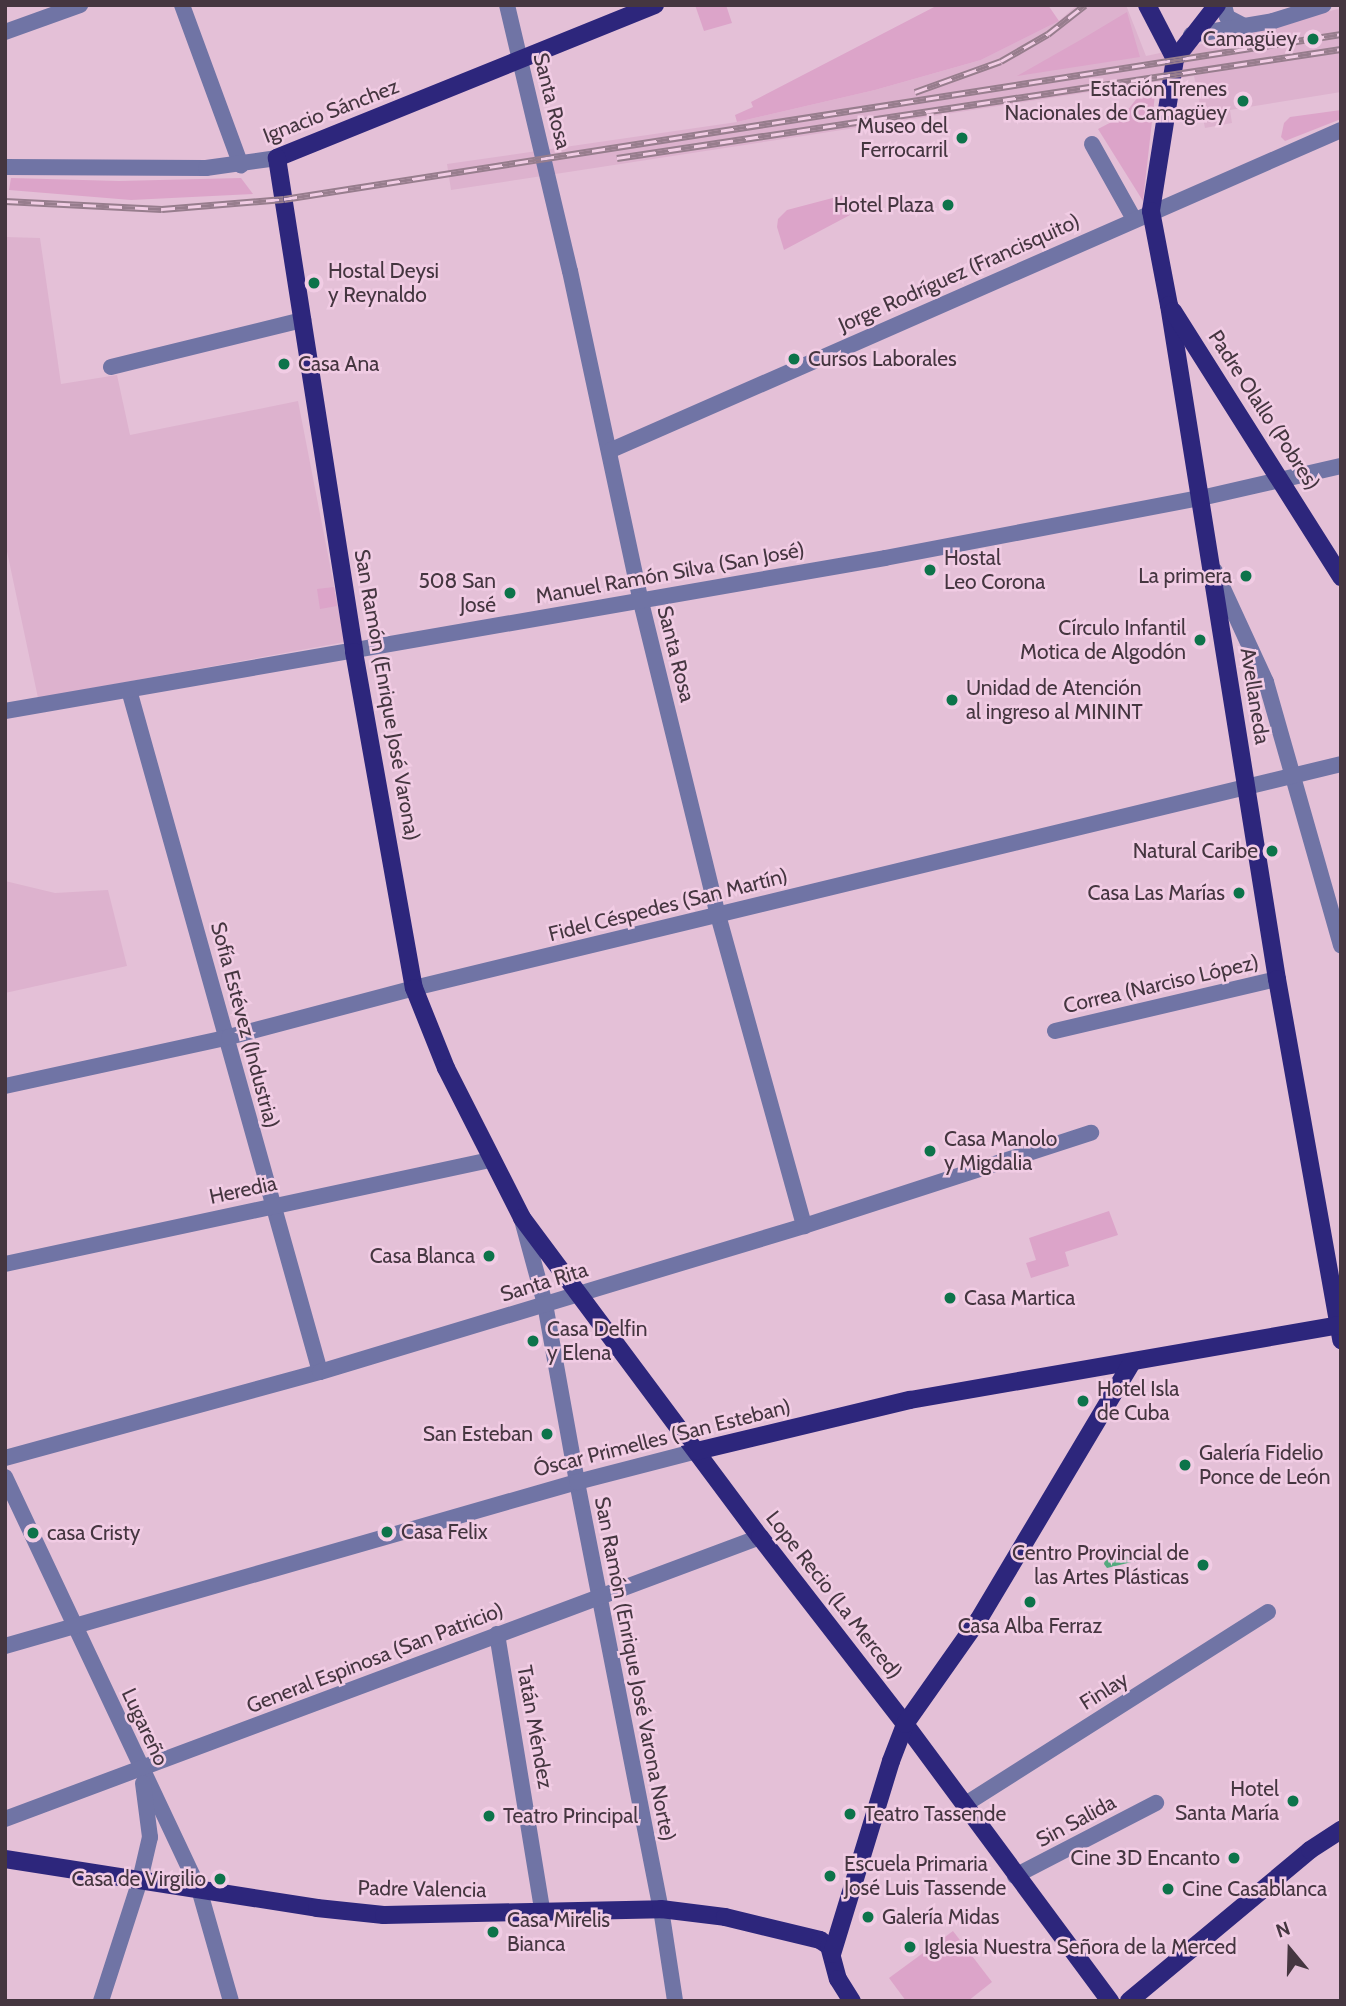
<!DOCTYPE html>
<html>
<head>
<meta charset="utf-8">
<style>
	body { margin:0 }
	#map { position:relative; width:1346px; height:2006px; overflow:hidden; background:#e4c0d7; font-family:Cabin,sans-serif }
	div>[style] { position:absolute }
	.built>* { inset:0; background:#ddb2ce }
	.green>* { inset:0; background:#dca4c9 }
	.water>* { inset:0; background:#54a97e }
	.minor>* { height:16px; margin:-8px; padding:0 8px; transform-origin:8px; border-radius:8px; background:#7074a5 }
	.major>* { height:18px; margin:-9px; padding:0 9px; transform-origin:9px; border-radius:9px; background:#2d267c }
	.rail>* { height:7px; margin-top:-3.5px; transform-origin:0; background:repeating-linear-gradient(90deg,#f1cce4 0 13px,#977d8d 0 26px); box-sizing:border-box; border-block:2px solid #977d8d }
	.dots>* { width:19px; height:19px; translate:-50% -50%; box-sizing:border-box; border:4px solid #f1cce4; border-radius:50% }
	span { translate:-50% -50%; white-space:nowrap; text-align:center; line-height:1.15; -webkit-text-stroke:5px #f1cce4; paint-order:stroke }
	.poi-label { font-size:21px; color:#453640 }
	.right { translate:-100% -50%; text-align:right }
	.left { translate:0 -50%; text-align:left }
	.street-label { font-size:21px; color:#453640 }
	.frame { position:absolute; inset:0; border:7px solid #453640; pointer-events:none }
	.north { position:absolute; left:1255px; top:1915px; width:70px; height:70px; -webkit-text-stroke:5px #f1cce4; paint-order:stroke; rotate:341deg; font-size:19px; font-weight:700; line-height:28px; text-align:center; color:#453640 }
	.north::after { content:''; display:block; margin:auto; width:24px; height:32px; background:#453640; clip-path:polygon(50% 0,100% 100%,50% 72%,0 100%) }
</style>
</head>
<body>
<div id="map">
	<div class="built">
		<div style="clip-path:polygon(1077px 5px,1126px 5px,1146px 56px,1253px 33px,1341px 8px,1341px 92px,1230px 110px,1232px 123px,1205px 128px,1194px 76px,451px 190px,447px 164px,737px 122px,875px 90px,981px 60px,1059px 21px)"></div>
		<div style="clip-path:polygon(5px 237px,40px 238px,61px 384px,117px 375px,130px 435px,298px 401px,345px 642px,38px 698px,5px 542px)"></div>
		<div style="clip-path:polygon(5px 881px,55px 893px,108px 890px,127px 966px,5px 993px)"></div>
	</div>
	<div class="green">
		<div style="clip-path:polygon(695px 5px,726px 5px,732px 23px,704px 31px)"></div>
		<div style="clip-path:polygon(938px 5px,1048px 5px,1059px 21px,981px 60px,875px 90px,737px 122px,735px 115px,753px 107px,751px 102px)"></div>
		<div style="clip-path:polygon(1127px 12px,1140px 57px,1017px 76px,1082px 39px)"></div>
		<div style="clip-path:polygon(1156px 86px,1143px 201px,1098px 129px,1123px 116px,1145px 88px)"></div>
		<div style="clip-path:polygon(1341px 110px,1341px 119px,1285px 141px,1281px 137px,1284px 123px,1290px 117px)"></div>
		<div style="clip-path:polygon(11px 178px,119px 181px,241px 178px,253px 194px,131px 200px,9px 190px)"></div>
		<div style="clip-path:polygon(844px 195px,850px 215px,784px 250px,777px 227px,778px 219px,787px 210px)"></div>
		<div style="clip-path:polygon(334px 587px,337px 606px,320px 609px,317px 589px)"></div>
		<div style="clip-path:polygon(1109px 1211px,1118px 1235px,1065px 1252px,1069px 1266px,1031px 1278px,1026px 1263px,1036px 1260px,1029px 1238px)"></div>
		<div style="clip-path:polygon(953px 1931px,992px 1982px,968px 2001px,906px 2001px,889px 1978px)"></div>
	</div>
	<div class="water">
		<div style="clip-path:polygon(1121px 1550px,1135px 1552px,1136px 1561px,1107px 1568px,1104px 1564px,1106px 1556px)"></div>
	</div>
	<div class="minor">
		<div style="left:182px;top:5px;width:171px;rotate:69.8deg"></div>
		<div style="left:507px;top:5px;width:273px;rotate:76.7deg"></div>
		<div style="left:570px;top:271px;width:334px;rotate:77.9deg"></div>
		<div style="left:640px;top:598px;width:326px;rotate:76.2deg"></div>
		<div style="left:718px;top:915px;width:323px;rotate:74.5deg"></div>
		<div style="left:1224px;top:5px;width:12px;rotate:76deg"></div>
		<div style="left:1227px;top:17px;width:19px;rotate:28deg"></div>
		<div style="left:5px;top:32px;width:80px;rotate:-19.8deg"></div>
		<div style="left:1191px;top:35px;width:83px;rotate:-9.7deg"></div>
		<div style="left:1273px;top:21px;width:53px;rotate:-17.4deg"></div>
		<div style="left:1092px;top:144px;width:86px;rotate:60.8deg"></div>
		<div style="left:5px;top:167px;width:201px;rotate:0.3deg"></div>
		<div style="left:206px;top:168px;width:72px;rotate:-8deg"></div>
		<div style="left:111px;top:367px;width:198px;rotate:-13.8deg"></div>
		<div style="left:609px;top:451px;width:799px;rotate:-23.68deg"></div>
		<div style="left:1215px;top:571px;width:122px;rotate:65.3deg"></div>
		<div style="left:1266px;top:682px;width:274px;rotate:74.1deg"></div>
		<div style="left:129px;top:690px;width:708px;rotate:74.35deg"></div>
		<div style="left:5px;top:711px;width:893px;rotate:-9.86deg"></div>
		<div style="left:885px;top:558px;width:322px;rotate:-10.8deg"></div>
		<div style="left:1201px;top:498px;width:144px;rotate:-12.9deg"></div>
		<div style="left:1055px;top:1031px;width:228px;rotate:-13.2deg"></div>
		<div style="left:5px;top:1086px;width:229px;rotate:-12.3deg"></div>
		<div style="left:229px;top:1037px;width:191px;rotate:-14.8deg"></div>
		<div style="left:414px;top:988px;width:954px;rotate:-13.58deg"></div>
		<div style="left:522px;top:1220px;width:87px;rotate:74.7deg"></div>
		<div style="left:545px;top:1304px;width:181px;rotate:79.8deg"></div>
		<div style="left:577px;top:1482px;width:435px;rotate:78.9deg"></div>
		<div style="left:661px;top:1909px;width:93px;rotate:81.3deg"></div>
		<div style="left:5px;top:1264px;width:496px;rotate:-12.1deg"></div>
		<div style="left:5px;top:1458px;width:327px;rotate:-15.3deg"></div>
		<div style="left:320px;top:1372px;width:506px;rotate:-16.79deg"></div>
		<div style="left:804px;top:1226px;width:302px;rotate:-18deg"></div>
		<div style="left:5px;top:1477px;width:455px;rotate:64.8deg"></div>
		<div style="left:199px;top:1889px;width:116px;rotate:74.1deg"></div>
		<div style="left:497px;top:1634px;width:280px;rotate:80.7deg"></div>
		<div style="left:5px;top:1646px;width:595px;rotate:-16deg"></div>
		<div style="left:577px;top:1482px;width:124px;rotate:-14.5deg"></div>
		<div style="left:964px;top:1805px;width:360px;rotate:-32.4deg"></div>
		<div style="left:5px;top:1819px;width:806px;rotate:-20.48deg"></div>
		<div style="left:1015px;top:1876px;width:159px;rotate:-27.4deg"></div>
		<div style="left:101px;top:2001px;width:127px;rotate:-72.1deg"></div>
		<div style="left:140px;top:1880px;width:44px;rotate:-76.9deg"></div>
		<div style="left:150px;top:1837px;width:54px;rotate:-97.4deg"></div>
	</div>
	<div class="major">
		<div style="left:655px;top:5px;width:408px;rotate:158deg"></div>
		<div style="left:277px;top:158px;width:500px;rotate:81.1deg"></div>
		<div style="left:354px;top:652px;width:341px;rotate:79.9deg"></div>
		<div style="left:414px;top:988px;width:86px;rotate:68.2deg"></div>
		<div style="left:446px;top:1068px;width:168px;rotate:63.1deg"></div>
		<div style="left:522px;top:1218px;width:398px;rotate:53.3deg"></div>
		<div style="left:760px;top:1537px;width:237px;rotate:52.2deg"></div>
		<div style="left:905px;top:1724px;width:345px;rotate:53.5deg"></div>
		<div style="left:1147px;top:5px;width:61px;rotate:62.6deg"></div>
		<div style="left:1217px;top:5px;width:68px;rotate:127.9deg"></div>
		<div style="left:1175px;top:59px;width:154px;rotate:99deg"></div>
		<div style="left:1151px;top:211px;width:96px;rotate:79.2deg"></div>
		<div style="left:1169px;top:305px;width:683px;rotate:80.9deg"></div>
		<div style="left:1277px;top:979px;width:367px;rotate:79.9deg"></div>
		<div style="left:1173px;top:311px;width:315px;rotate:57.7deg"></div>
		<div style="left:697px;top:1451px;width:219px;rotate:-13.5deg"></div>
		<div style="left:910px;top:1400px;width:437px;rotate:-9.9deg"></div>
		<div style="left:5px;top:1859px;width:316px;rotate:8.9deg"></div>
		<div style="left:317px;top:1908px;width:67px;rotate:6deg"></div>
		<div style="left:384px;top:1915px;width:277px;rotate:-1.2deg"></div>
		<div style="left:661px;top:1909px;width:64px;rotate:7.1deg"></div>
		<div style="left:725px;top:1917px;width:98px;rotate:13.6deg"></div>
		<div style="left:820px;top:1940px;width:11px;rotate:34deg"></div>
		<div style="left:829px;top:1946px;width:34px;rotate:75deg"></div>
		<div style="left:838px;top:1979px;width:26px;rotate:58deg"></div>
		<div style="left:832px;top:1954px;width:202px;rotate:-73deg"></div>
		<div style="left:891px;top:1761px;width:40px;rotate:-69deg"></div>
		<div style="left:905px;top:1724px;width:128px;rotate:-54.8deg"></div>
		<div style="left:979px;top:1619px;width:299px;rotate:-59.2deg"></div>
		<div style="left:1129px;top:2001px;width:236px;rotate:-39.8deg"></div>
		<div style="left:1310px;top:1850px;width:37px;rotate:-33deg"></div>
	</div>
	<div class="rail">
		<div style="left:915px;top:92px;width:91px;rotate:-19.8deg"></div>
		<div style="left:1001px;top:61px;width:54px;rotate:-29.9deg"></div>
		<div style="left:1048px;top:34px;width:47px;rotate:-38.1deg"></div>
		<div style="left:617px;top:158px;width:732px;rotate:-8.56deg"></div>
		<div style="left:5px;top:201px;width:157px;rotate:2.9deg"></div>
		<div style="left:162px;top:209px;width:122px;rotate:-4.7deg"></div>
		<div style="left:284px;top:199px;width:1070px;rotate:-8.87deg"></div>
	</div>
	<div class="dots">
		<div style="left:1313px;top:39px;background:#0d734a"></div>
		<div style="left:1243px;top:101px;background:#0d734a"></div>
		<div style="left:962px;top:138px;background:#0d734a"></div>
		<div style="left:948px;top:205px;background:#0d734a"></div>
		<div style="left:314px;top:283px;background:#0d734a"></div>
		<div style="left:794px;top:359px;background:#0d734a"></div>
		<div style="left:284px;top:364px;background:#0d734a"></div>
		<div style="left:930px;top:570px;background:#0d734a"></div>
		<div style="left:1246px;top:576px;background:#0d734a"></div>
		<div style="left:510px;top:593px;background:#0d734a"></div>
		<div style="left:1200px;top:640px;background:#0d734a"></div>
		<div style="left:952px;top:700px;background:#0d734a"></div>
		<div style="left:1272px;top:851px;background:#0d734a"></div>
		<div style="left:1239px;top:893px;background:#0d734a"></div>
		<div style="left:930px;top:1151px;background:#0d734a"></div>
		<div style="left:489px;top:1256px;background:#0d734a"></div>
		<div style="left:950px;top:1298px;background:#0d734a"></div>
		<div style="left:533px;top:1341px;background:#0d734a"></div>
		<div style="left:1083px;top:1401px;background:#0d734a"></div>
		<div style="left:547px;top:1434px;background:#0d734a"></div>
		<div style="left:1185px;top:1465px;background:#0d734a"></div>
		<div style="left:387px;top:1532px;background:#0d734a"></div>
		<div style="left:33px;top:1533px;background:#0d734a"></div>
		<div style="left:1203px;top:1565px;background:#0d734a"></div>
		<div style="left:1030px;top:1602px;background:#0d734a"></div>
		<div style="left:1293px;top:1801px;background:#0d734a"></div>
		<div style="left:850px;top:1814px;background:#0d734a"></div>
		<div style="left:489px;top:1816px;background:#0d734a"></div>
		<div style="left:1234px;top:1858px;background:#0d734a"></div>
		<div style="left:830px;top:1876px;background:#0d734a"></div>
		<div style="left:220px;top:1879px;background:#0d734a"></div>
		<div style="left:1168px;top:1889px;background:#0d734a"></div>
		<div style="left:868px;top:1917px;background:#0d734a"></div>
		<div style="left:493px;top:1932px;background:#0d734a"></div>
		<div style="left:910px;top:1947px;background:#0d734a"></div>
	</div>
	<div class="poi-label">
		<span class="right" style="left:1297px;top:39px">Camagüey</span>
		<span class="right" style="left:1227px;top:101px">Estación Trenes<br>Nacionales de Camagüey</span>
		<span class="right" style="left:948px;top:138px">Museo del<br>Ferrocarril</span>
		<span class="right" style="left:934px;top:205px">Hotel Plaza</span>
		<span class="left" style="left:328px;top:283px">Hostal Deysi<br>y Reynaldo</span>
		<span class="left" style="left:808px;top:359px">Cursos Laborales</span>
		<span class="left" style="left:298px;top:364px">Casa Ana</span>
		<span class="left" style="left:944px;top:570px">Hostal<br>Leo Corona</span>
		<span class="right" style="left:1232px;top:576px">La primera</span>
		<span class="right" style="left:496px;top:593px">508 San<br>José</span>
		<span class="right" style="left:1186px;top:640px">Círculo Infantil<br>Motica de Algodón</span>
		<span class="left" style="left:966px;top:700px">Unidad de Atención<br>al ingreso al MININT</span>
		<span class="right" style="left:1258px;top:851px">Natural Caribe</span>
		<span class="right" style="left:1225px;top:893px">Casa Las Marías</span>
		<span class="left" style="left:944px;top:1151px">Casa Manolo<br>y Migdalia</span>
		<span class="right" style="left:475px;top:1256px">Casa Blanca</span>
		<span class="left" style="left:964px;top:1298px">Casa Martica</span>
		<span class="left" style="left:547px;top:1341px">Casa Delfin<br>y Elena</span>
		<span class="left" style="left:1097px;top:1401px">Hotel Isla<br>de Cuba</span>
		<span class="right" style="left:533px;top:1434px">San Esteban</span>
		<span class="left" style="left:1199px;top:1465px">Galería Fidelio<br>Ponce de León</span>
		<span class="left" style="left:401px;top:1532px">Casa Felix</span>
		<span class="left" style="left:47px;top:1533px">casa Cristy</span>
		<span class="right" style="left:1189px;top:1565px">Centro Provincial de<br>las Artes Plásticas</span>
		<span style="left:1030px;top:1626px">Casa Alba Ferraz</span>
		<span class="right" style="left:1279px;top:1801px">Hotel<br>Santa María</span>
		<span class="left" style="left:864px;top:1814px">Teatro Tassende</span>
		<span class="left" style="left:503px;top:1816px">Teatro Principal</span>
		<span class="right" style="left:1220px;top:1858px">Cine 3D Encanto</span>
		<span class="left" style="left:844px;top:1876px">Escuela Primaria<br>José Luis Tassende</span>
		<span class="right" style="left:206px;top:1879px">Casa de Virgilio</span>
		<span class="left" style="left:1182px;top:1889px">Cine Casablanca</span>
		<span class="left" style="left:882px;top:1917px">Galería Midas</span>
		<span class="left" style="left:507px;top:1932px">Casa Mirelis<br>Bianca</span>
		<span class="left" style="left:924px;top:1947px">Iglesia Nuestra Señora de la Merced</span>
	</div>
	<div class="street-label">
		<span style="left:552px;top:101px;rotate:76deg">Santa Rosa</span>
		<span style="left:331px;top:111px;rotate:-21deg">Ignacio Sánchez</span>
		<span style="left:959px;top:273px;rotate:-24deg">Jorge Rodríguez (Francisquito)</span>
		<span style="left:1264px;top:410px;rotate:57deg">Padre Olallo (Pobres)</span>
		<span style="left:670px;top:573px;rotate:-10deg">Manuel Ramón Silva (San José)</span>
		<span style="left:676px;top:654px;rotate:76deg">Santa Rosa</span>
		<span style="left:387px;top:695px;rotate:80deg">San Ramón (Enrique José Varona)</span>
		<span style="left:1255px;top:696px;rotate:81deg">Avellaneda</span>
		<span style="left:668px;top:905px;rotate:-14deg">Fidel Céspedes (San Martín)</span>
		<span style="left:1161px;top:984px;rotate:-13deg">Correa (Narciso López)</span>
		<span style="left:245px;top:1025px;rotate:75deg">Sofía Estévez (Industria)</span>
		<span style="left:243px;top:1190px;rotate:-12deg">Heredia</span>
		<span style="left:544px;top:1282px;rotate:-17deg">Santa Rita</span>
		<span style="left:662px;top:1438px;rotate:-14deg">Óscar Primelles (San Esteban)</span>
		<span style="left:834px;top:1595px;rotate:52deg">Lope Recio (La Merced)</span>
		<span style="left:375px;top:1658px;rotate:-21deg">General Espinosa (San Patricio)</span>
		<span style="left:635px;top:1669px;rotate:79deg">San Ramón (Enrique José Varona Norte)</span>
		<span style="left:1104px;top:1691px;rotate:-32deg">Finlay</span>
		<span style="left:145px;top:1727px;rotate:65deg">Lugareño</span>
		<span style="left:535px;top:1727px;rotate:80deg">Tatán Méndez</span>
		<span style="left:1076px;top:1821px;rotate:-28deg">Sin Salida</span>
		<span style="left:422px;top:1889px;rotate:1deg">Padre Valencia</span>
	</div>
	<div class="frame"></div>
	<div class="north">N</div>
</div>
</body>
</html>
